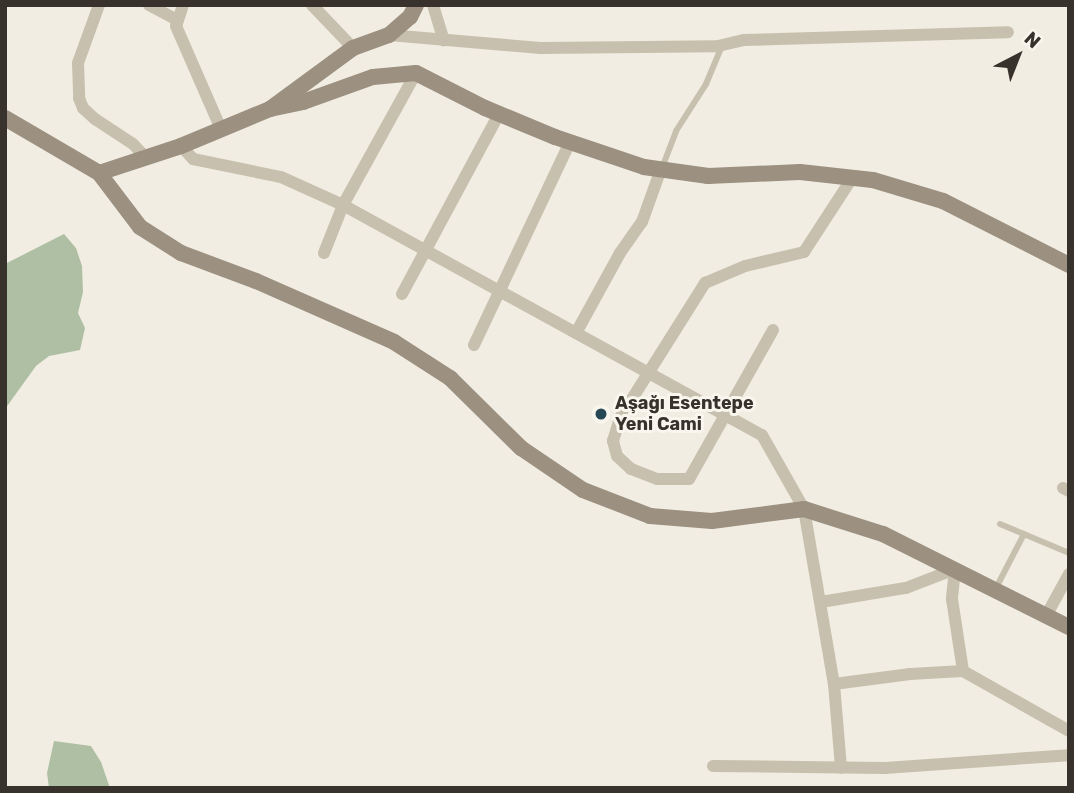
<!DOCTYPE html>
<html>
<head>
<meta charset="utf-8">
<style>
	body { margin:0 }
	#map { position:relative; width:1074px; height:793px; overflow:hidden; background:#f1ede2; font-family:Rubik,sans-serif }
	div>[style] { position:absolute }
	.green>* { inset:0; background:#afbfa3 }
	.lane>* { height:6px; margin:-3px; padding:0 3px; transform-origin:3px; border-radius:3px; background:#c8c0ae }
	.street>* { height:12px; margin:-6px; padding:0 6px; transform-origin:6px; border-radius:6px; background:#c8c0ae }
	.secondary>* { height:16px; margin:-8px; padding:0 8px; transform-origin:8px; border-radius:8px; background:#9c9080 }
	.dots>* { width:19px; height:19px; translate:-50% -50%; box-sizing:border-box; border:4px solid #f9f6ee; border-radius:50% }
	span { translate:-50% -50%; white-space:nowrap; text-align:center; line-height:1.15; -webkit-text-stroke:6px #f9f6ee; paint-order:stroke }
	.poi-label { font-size:18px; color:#38322c; font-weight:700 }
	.left { translate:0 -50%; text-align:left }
	.frame { position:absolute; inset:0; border:7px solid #38322c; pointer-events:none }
	.north { position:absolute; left:983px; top:21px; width:70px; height:70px; -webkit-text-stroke:5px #f9f6ee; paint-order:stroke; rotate:42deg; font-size:19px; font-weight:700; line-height:28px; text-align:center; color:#38322c }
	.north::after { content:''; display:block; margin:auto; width:24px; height:32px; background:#38322c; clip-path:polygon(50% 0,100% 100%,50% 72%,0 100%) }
</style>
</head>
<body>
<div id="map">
	<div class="green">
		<div style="clip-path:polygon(64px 234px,76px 248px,82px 266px,83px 292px,78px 313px,85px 328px,80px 350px,49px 356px,36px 366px,5px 409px,5px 264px)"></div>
		<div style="clip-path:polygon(54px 741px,91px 746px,101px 762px,110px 788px,49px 788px,47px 773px)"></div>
	</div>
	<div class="lane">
		<div style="left:662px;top:168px;width:40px;rotate:-69deg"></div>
		<div style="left:676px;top:131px;width:56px;rotate:-57.4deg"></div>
		<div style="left:706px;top:84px;width:41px;rotate:-67.2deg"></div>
		<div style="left:1000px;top:524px;width:75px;rotate:22.8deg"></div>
		<div style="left:996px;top:588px;width:61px;rotate:-62.6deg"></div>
	</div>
	<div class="street">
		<div style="left:99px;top:5px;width:62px;rotate:109.9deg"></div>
		<div style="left:78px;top:63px;width:35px;rotate:88deg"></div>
		<div style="left:79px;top:98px;width:11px;rotate:68deg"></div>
		<div style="left:83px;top:108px;width:16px;rotate:43deg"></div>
		<div style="left:95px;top:119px;width:45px;rotate:33.3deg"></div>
		<div style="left:133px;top:144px;width:19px;rotate:47deg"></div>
		<div style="left:149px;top:5px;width:32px;rotate:28deg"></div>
		<div style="left:183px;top:5px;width:22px;rotate:108deg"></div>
		<div style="left:176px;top:26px;width:112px;rotate:66.4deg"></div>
		<div style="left:312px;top:5px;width:59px;rotate:46.4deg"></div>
		<div style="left:433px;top:5px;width:37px;rotate:73deg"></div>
		<div style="left:389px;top:35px;width:152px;rotate:4.9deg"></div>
		<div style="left:540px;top:48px;width:178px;rotate:-0.6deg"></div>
		<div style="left:718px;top:46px;width:27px;rotate:-13deg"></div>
		<div style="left:744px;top:40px;width:264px;rotate:-1.7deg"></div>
		<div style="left:181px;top:146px;width:18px;rotate:47deg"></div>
		<div style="left:193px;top:159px;width:90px;rotate:11.6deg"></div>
		<div style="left:281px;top:177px;width:68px;rotate:24.3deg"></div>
		<div style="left:343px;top:205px;width:478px;rotate:28.8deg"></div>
		<div style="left:762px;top:435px;width:85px;rotate:60.4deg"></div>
		<div style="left:804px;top:509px;width:178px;rotate:80.3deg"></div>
		<div style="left:834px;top:684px;width:84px;rotate:85.2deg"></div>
		<div style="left:324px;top:253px;width:52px;rotate:-68.4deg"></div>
		<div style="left:343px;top:205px;width:151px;rotate:-61.1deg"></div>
		<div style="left:402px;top:294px;width:204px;rotate:-61.7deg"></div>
		<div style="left:773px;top:330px;width:171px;rotate:119.4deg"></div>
		<div style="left:689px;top:479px;width:32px;rotate:180deg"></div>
		<div style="left:657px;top:479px;width:28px;rotate:-159deg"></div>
		<div style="left:631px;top:469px;width:19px;rotate:-137deg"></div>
		<div style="left:617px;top:456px;width:16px;rotate:-105deg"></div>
		<div style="left:613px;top:441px;width:24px;rotate:-73deg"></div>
		<div style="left:620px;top:418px;width:160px;rotate:-57.8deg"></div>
		<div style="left:705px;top:283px;width:43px;rotate:-23deg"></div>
		<div style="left:745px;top:266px;width:61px;rotate:-13.3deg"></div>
		<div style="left:804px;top:252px;width:88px;rotate:-57deg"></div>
		<div style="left:576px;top:333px;width:91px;rotate:-61.2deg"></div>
		<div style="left:620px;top:253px;width:38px;rotate:-55deg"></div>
		<div style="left:642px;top:222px;width:56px;rotate:-70.3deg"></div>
		<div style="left:474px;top:345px;width:225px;rotate:-64.7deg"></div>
		<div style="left:1063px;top:488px;width:7px;rotate:27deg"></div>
		<div style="left:821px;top:602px;width:86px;rotate:-9.4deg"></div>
		<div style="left:906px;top:588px;width:53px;rotate:-21.2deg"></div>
		<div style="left:955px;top:569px;width:30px;rotate:96deg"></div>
		<div style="left:952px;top:599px;width:73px;rotate:81.3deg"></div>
		<div style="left:1046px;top:616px;width:48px;rotate:-61.3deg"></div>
		<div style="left:834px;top:684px;width:77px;rotate:-7.5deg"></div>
		<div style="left:910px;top:674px;width:53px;rotate:-3.2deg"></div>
		<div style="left:963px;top:671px;width:122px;rotate:29.5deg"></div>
		<div style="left:713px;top:766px;width:172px;rotate:0.7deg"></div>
		<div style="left:885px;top:768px;width:184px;rotate:-4deg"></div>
	</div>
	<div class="secondary">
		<div style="left:270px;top:109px;width:34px;rotate:-12deg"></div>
		<div style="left:303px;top:102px;width:74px;rotate:-19.7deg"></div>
		<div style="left:373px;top:77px;width:43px;rotate:-5.3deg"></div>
		<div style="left:416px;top:73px;width:77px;rotate:26.9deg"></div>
		<div style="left:485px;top:108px;width:76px;rotate:22.5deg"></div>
		<div style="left:555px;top:137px;width:94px;rotate:18.6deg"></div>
		<div style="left:644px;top:167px;width:65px;rotate:8deg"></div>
		<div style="left:708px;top:176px;width:92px;rotate:-2.5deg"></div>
		<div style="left:800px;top:172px;width:73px;rotate:6.3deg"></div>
		<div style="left:873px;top:180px;width:73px;rotate:16.7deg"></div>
		<div style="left:943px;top:201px;width:141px;rotate:26.9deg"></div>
		<div style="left:5px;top:118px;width:109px;rotate:30.3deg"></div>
		<div style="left:99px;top:173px;width:68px;rotate:52.8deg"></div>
		<div style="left:140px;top:227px;width:49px;rotate:32.4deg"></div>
		<div style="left:181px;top:253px;width:80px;rotate:20.5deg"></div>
		<div style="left:256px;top:281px;width:151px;rotate:23.8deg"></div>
		<div style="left:394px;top:342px;width:67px;rotate:32.7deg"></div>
		<div style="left:450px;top:378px;width:100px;rotate:44.6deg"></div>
		<div style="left:521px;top:448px;width:75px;rotate:34.1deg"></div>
		<div style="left:583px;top:490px;width:72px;rotate:21.2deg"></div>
		<div style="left:650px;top:516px;width:62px;rotate:4.6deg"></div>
		<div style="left:712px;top:521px;width:93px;rotate:-7.4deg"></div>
		<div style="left:804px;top:509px;width:83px;rotate:17.6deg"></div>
		<div style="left:883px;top:534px;width:208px;rotate:26.6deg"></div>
		<div style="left:99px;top:173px;width:86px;rotate:-18.2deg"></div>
		<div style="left:181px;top:146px;width:96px;rotate:-22.6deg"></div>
		<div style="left:270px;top:109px;width:103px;rotate:-36.3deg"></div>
		<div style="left:353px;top:48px;width:38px;rotate:-20deg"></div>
		<div style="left:389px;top:35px;width:28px;rotate:-41deg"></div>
		<div style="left:410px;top:17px;width:13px;rotate:-63deg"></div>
	</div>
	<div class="dots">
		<div style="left:601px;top:414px;background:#264855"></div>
	</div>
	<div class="poi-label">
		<span class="left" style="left:615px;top:414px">Aşağı Esentepe<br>Yeni Cami</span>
	</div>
	<div class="frame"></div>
	<div class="north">N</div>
</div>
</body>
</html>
